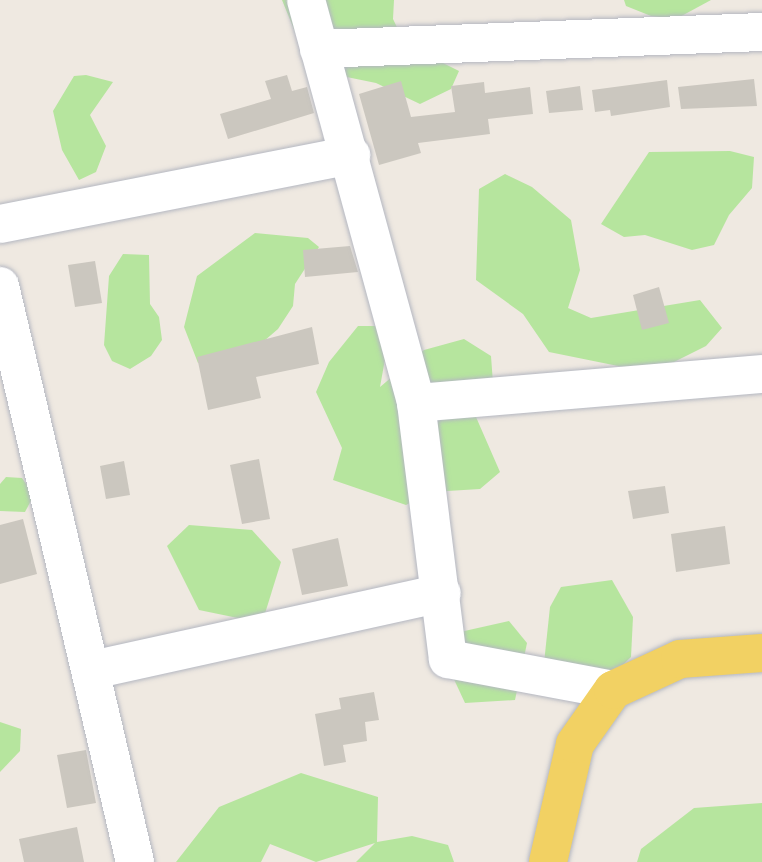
<!DOCTYPE html>
<html>
<head>
<meta charset="utf-8">
<style>
	body { margin:0 }
	#map { position:relative; width:762px; height:862px; overflow:hidden; background:#efe9e1; font-family:"Fira Sans",sans-serif }
	div>[style] { position:absolute }
	.green>* { inset:0; background:#b6e59e }
	.building>* { inset:0; background:#cbc7bf }
	.roads { filter:drop-shadow(0 0 2px #b4b7c1) drop-shadow(0 0 2px #b4b7c1) }
	.minor>* { height:38px; margin:-19px; padding:0 19px; transform-origin:19px; border-radius:19px; background:#fff }
	.major>* { height:38px; margin:-19px; padding:0 19px; transform-origin:19px; border-radius:19px; background:#f2d163 }
	span { translate:-50% -50%; white-space:nowrap; text-align:center; line-height:1.15; -webkit-text-stroke:7px #fff; paint-order:stroke }
</style>
</head>
<body>
<div id="map">
	<div class="green">
		<div style="clip-path:polygon(282px 0,394px 0,393px 19px,405px 44px,459px 71px,451px 89px,420px 104px,376px 83px,332px 74px,300px 44px)"></div>
		<div style="clip-path:polygon(624px 0,711px 0,676px 19px,651px 16px,626px 6px)"></div>
		<div style="clip-path:polygon(86px 75px,113px 82px,90px 115px,106px 146px,96px 172px,79px 180px,62px 150px,53px 111px,74px 76px)"></div>
		<div style="clip-path:polygon(730px 151px,754px 157px,752px 188px,729px 215px,714px 245px,692px 250px,645px 235px,624px 237px,601px 224px,649px 152px)"></div>
		<div style="clip-path:polygon(505px 174px,532px 187px,571px 220px,580px 270px,568px 308px,591px 318px,700px 300px,722px 328px,706px 346px,664px 367px,623px 367px,549px 352px,523px 314px,476px 280px,479px 189px)"></div>
		<div style="clip-path:polygon(255px 233px,308px 238px,319px 247px,295px 284px,293px 306px,278px 329px,257px 347px,198px 363px,184px 327px,197px 276px)"></div>
		<div style="clip-path:polygon(123px 254px,149px 255px,150px 304px,159px 317px,162px 340px,151px 356px,130px 369px,112px 361px,104px 345px,109px 276px)"></div>
		<div style="clip-path:polygon(358px 326px,391px 326px,380px 387px,424px 350px,464px 339px,491px 356px,493px 383px,476px 417px,500px 472px,480px 489px,431px 492px,406px 505px,333px 480px,342px 448px,316px 392px,329px 362px)"></div>
		<div style="clip-path:polygon(6px 477px,22px 478px,34px 495px,25px 512px,0 511px,0 484px)"></div>
		<div style="clip-path:polygon(189px 525px,252px 530px,281px 562px,262px 623px,199px 610px,167px 546px)"></div>
		<div style="clip-path:polygon(612px 580px,633px 617px,631px 657px,591px 696px,544px 663px,550px 607px,561px 587px)"></div>
		<div style="clip-path:polygon(509px 621px,527px 643px,515px 700px,465px 703px,445px 660px,460px 632px)"></div>
		<div style="clip-path:polygon(0 722px,21px 729px,20px 751px,0 772px)"></div>
		<div style="clip-path:polygon(301px 773px,378px 797px,377px 842px,412px 836px,448px 845px,454px 862px,356px 862px,375px 843px,316px 862px,270px 844px,261px 862px,176px 862px,219px 807px)"></div>
		<div style="clip-path:polygon(762px 803px,762px 862px,637px 862px,641px 849px,694px 808px)"></div>
	</div>
	<div class="building">
		<div style="clip-path:polygon(287px 75px,292px 91px,307px 87px,314px 113px,228px 139px,220px 114px,271px 99px,265px 81px)"></div>
		<div style="clip-path:polygon(754px 79px,757px 106px,681px 109px,678px 87px)"></div>
		<div style="clip-path:polygon(667px 80px,670px 107px,611px 116px,610px 110px,595px 112px,592px 90px)"></div>
		<div style="clip-path:polygon(401px 81px,411px 117px,455px 112px,451px 86px,484px 82px,485px 93px,530px 87px,533px 114px,488px 119px,490px 134px,418px 143px,421px 153px,379px 165px,359px 94px)"></div>
		<div style="clip-path:polygon(580px 86px,583px 110px,549px 113px,546px 91px)"></div>
		<div style="clip-path:polygon(350px 246px,358px 272px,305px 277px,303px 250px)"></div>
		<div style="clip-path:polygon(95px 261px,102px 303px,75px 307px,68px 265px)"></div>
		<div style="clip-path:polygon(659px 287px,669px 323px,642px 330px,633px 295px)"></div>
		<div style="clip-path:polygon(312px 327px,319px 364px,256px 377px,261px 398px,208px 410px,197px 357px)"></div>
		<div style="clip-path:polygon(259px 459px,270px 519px,242px 524px,230px 465px)"></div>
		<div style="clip-path:polygon(124px 461px,130px 495px,106px 499px,100px 466px)"></div>
		<div style="clip-path:polygon(665px 486px,669px 513px,633px 519px,628px 491px)"></div>
		<div style="clip-path:polygon(23px 519px,37px 574px,0 584px,0 525px)"></div>
		<div style="clip-path:polygon(725px 526px,730px 564px,676px 572px,671px 534px)"></div>
		<div style="clip-path:polygon(338px 538px,348px 586px,302px 595px,292px 549px)"></div>
		<div style="clip-path:polygon(374px 692px,379px 720px,365px 722px,367px 741px,343px 745px,346px 762px,324px 766px,315px 714px,341px 709px,339px 698px)"></div>
		<div style="clip-path:polygon(86px 750px,96px 803px,67px 808px,57px 755px)"></div>
		<div style="clip-path:polygon(77px 827px,84px 862px,24px 862px,19px 839px)"></div>
	</div>
	<div class="roads">
		<div class="minor">
			<div style="left:306px;top:0;width:418px;rotate:74.7deg"></div>
			<div style="left:416px;top:403px;width:258px;rotate:82.9deg"></div>
			<div style="left:448px;top:659px;width:168px;rotate:10.6deg"></div>
			<div style="left:319px;top:49px;width:443px;rotate:-2.2deg"></div>
			<div style="left:0;top:224px;width:358px;rotate:-11.1deg"></div>
			<div style="left:0;top:286px;width:592px;rotate:76.81deg"></div>
			<div style="left:416px;top:403px;width:347px;rotate:-4.8deg"></div>
			<div style="left:92px;top:670px;width:358px;rotate:-12.4deg"></div>
		</div>
		<div class="major">
			<div style="left:548px;top:862px;width:121px;rotate:-77.1deg"></div>
			<div style="left:575px;top:744px;width:66px;rotate:-54.9deg"></div>
			<div style="left:613px;top:690px;width:74px;rotate:-24.8deg"></div>
			<div style="left:680px;top:659px;width:82px;rotate:-4.2deg"></div>
		</div>
	</div>
</div>
</body>
</html>
